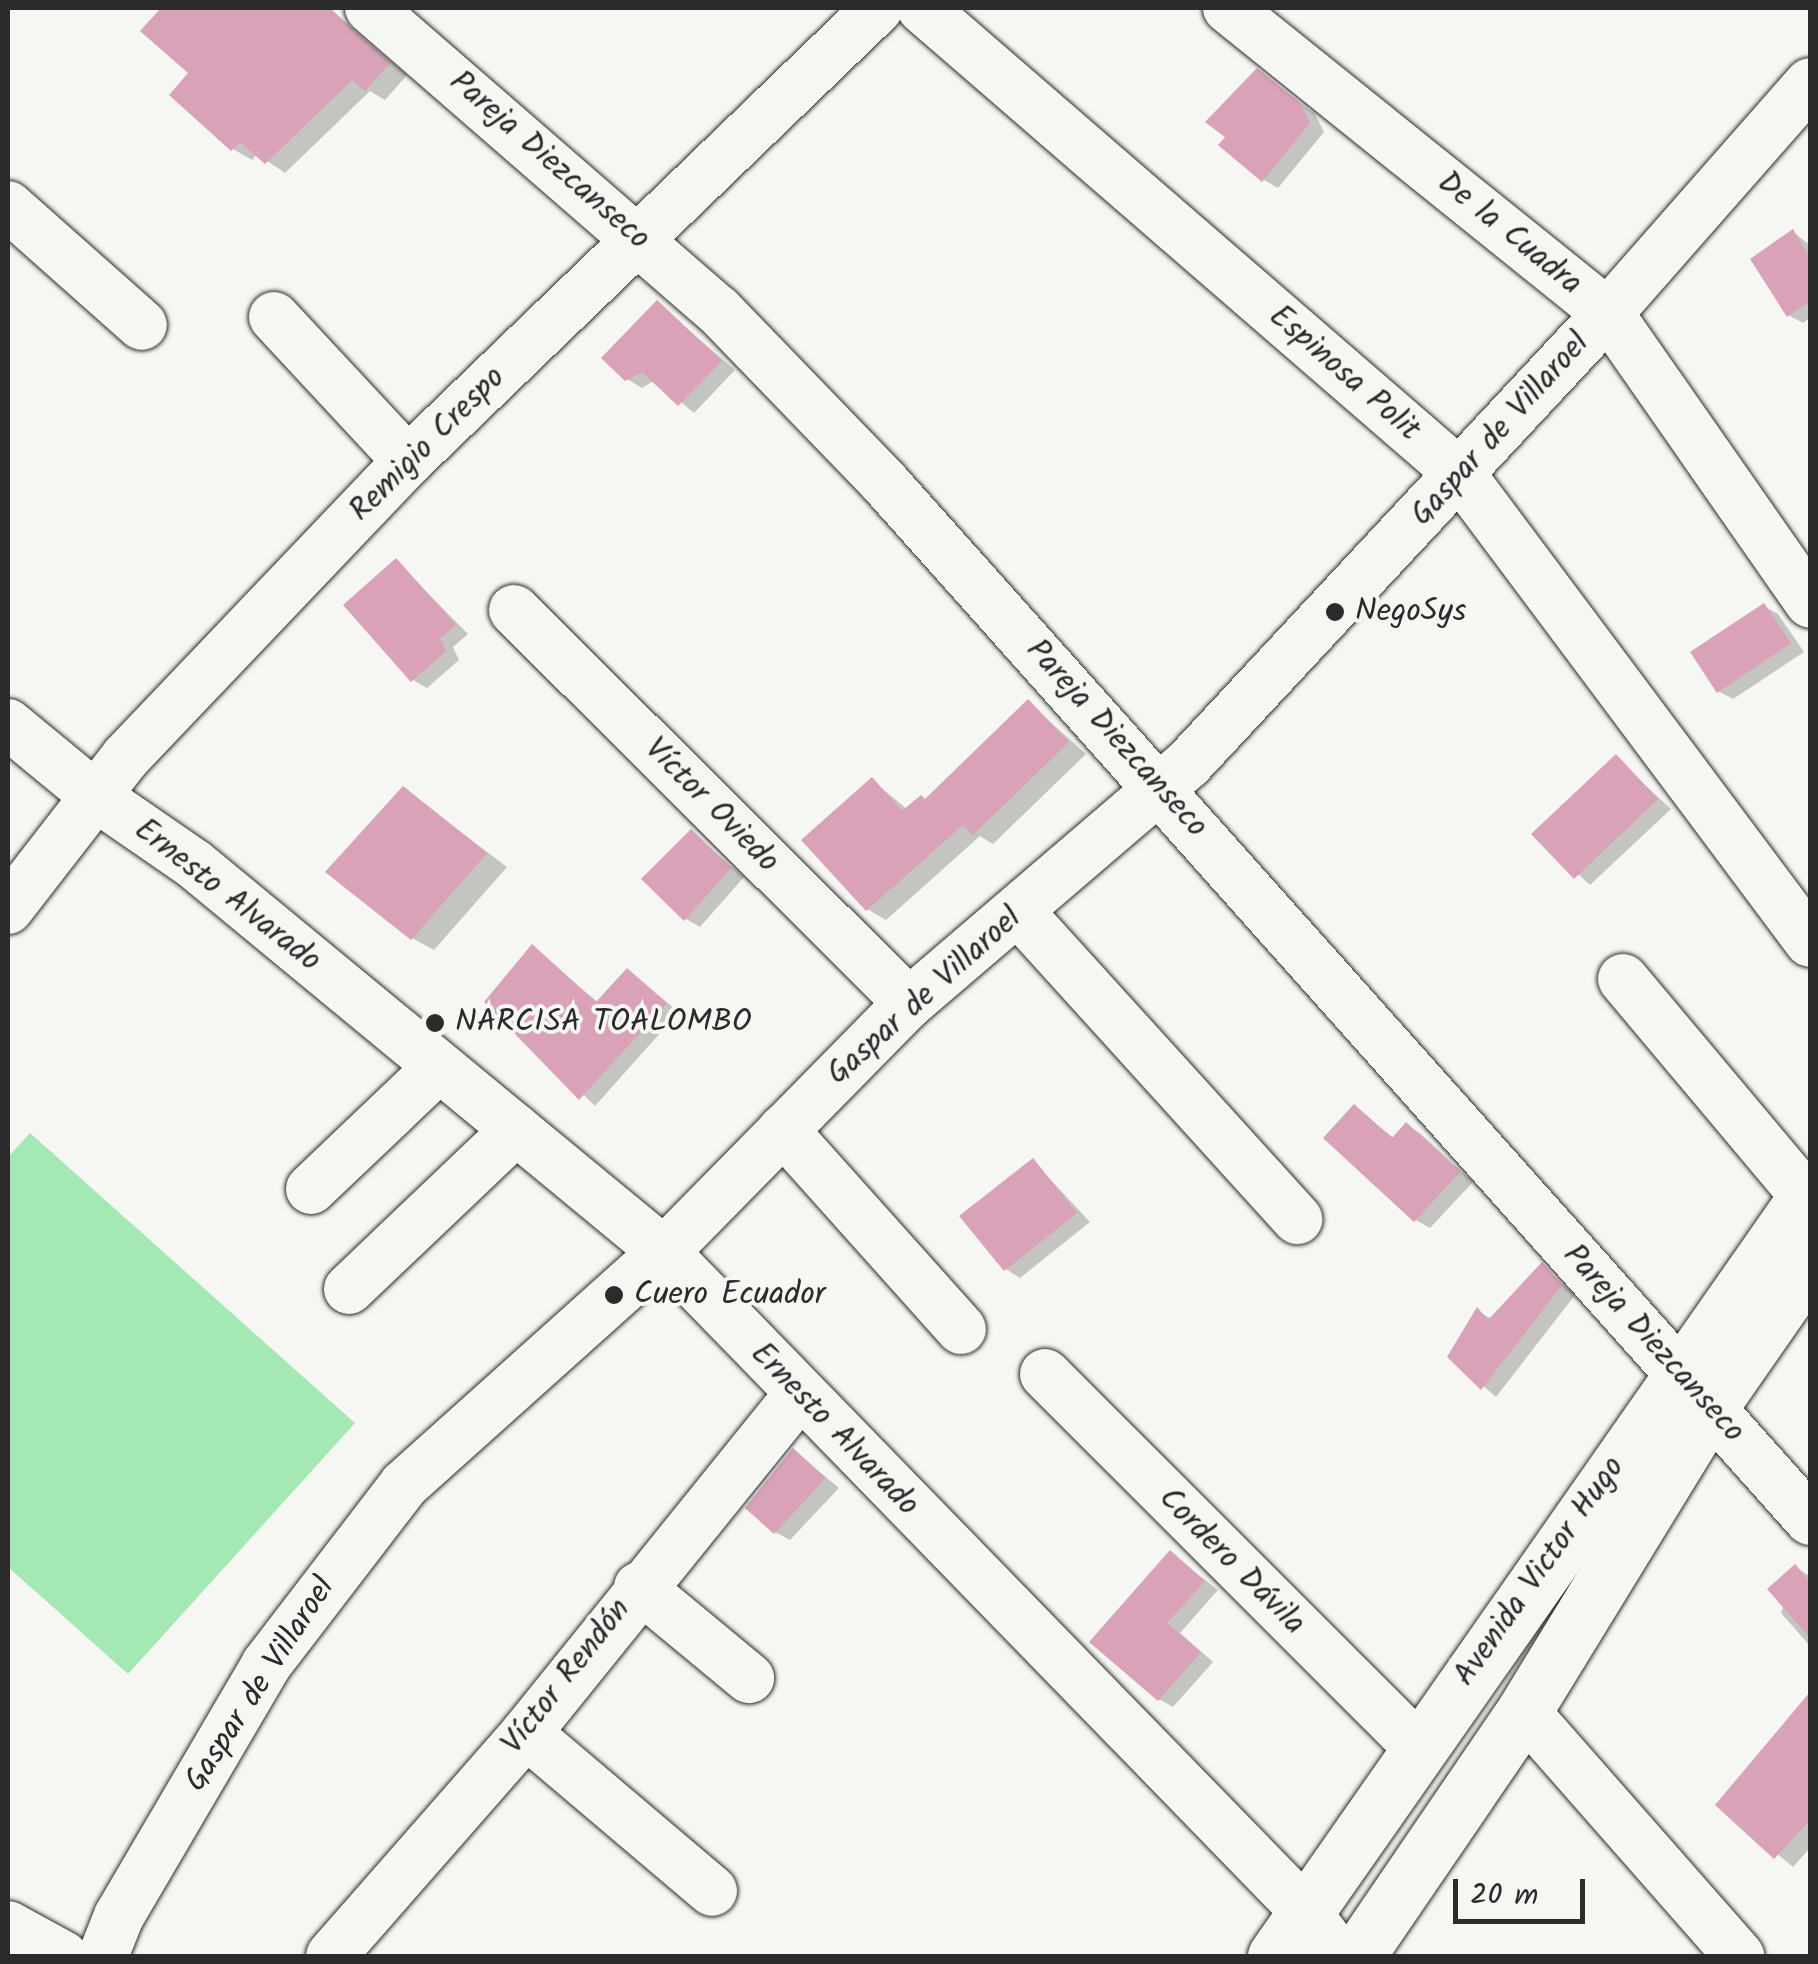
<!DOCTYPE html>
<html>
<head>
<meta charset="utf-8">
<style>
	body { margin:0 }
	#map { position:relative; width:1818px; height:1964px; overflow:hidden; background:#f6f6f2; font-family:Kalam,sans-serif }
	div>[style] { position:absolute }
	.green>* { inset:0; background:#a4e9b4 }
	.shadow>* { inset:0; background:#0003 }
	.building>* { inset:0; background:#d9a2b8 }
	.roads { filter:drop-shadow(0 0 2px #2b2b2b) drop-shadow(0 0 2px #2b2b2b) }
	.minor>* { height:50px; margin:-25px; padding:0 25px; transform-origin:25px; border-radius:25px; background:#f6f6f2 }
	.major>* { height:55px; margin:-27.5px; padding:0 27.5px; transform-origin:27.5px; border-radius:27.5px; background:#f6f6f2 }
	.dots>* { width:28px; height:28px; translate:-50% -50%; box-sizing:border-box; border:5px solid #f6f6f2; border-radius:50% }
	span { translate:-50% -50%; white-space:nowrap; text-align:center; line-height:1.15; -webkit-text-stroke:8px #f6f6f2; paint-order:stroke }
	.street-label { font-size:32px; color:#2b2b2b }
	.poi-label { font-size:32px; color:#2b2b2b }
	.left { translate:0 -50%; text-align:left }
	.frame { position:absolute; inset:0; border:10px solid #2b2b2b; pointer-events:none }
	.scale { position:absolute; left:1453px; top:1879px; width:132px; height:45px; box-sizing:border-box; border:5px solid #2b2b2b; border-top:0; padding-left:12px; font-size:30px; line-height:35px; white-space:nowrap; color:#2b2b2b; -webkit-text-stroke:8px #f6f6f2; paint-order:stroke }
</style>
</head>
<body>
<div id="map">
	<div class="green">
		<div style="clip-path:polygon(30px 1133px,355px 1423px,128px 1674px,8px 1567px,8px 1157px)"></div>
	</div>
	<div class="shadow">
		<div style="clip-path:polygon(164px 8px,311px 8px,324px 19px,331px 11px,407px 75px,385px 100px,370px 91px,285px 173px,257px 154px,252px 160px,233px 149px,192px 73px,143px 30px)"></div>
		<div style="clip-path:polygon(1257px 71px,1315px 114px,1324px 132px,1278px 188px,1264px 180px)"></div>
		<div style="clip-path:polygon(1793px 232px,1810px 245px,1810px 318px,1803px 323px,1788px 315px)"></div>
		<div style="clip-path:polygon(657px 303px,735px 370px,694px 413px,655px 380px,642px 388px,627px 379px)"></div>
		<div style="clip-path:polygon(396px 561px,468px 634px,453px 647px,459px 660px,427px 688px,413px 680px)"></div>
		<div style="clip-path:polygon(1764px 606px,1778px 614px,1804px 652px,1733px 699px,1718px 691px)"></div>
		<div style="clip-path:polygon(1028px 702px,1086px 754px,993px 844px,980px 836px,886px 920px,867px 909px,872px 780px,908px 810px,926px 801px)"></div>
		<div style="clip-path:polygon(1616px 758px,1671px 809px,1590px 885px,1535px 834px)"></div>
		<div style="clip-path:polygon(404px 789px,507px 867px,434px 950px,412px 938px)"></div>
		<div style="clip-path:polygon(691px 832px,744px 877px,700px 927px,686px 919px)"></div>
		<div style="clip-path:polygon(532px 948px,599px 1003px,628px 971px,679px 1012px,595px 1106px,487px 1002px)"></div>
		<div style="clip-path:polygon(1355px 1107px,1395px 1139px,1407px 1125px,1421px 1134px,1473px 1182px,1430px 1228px,1416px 1220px)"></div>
		<div style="clip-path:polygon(1033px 1161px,1090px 1222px,1020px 1278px,1006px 1269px)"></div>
		<div style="clip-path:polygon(1542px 1266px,1575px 1295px,1496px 1397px,1450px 1357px,1478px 1311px,1492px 1319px)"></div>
		<div style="clip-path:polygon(794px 1451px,839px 1488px,790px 1540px,775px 1532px)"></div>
		<div style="clip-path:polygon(1170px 1553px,1218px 1590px,1180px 1633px,1213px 1662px,1173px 1707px,1159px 1699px)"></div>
		<div style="clip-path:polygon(1795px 1567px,1810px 1576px,1810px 1646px,1781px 1613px)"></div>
		<div style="clip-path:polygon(1810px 1692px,1810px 1848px,1793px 1867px,1718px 1805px)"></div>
	</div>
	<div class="building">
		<div style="clip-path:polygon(161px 8px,330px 8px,390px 63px,365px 91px,352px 80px,265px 164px,240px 142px,231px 151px,169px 95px,188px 73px,140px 31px)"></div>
		<div style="clip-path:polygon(1257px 68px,1300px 103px,1310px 123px,1262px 182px,1218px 145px,1225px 137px,1205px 122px)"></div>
		<div style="clip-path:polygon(1793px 229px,1810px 258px,1810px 301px,1787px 317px,1750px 259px)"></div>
		<div style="clip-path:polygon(657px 300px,722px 361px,678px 406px,642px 372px,625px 381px,601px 358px)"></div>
		<div style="clip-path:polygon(396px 558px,456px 625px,440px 638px,446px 651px,411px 682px,343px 605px)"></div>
		<div style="clip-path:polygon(1764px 603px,1791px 643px,1717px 693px,1690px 652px)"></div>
		<div style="clip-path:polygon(1028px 699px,1069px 742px,973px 835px,963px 825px,866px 911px,801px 840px,872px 777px,902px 811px,921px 795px,925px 799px)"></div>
		<div style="clip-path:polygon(1616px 754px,1658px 799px,1574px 879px,1531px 834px)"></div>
		<div style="clip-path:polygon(403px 786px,487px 853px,411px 940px,325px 872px)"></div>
		<div style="clip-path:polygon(691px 829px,731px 868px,684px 921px,641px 879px)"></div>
		<div style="clip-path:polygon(532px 944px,596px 1002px,627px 968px,667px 1003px,579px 1100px,484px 1002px)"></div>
		<div style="clip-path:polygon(1354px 1104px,1392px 1138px,1406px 1122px,1460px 1172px,1414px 1222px,1323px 1138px)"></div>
		<div style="clip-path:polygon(1033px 1158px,1077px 1213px,1004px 1271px,959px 1216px)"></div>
		<div style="clip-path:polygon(1542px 1262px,1562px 1285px,1481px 1390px,1447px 1357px,1477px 1307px,1488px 1320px)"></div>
		<div style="clip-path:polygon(793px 1448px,826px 1478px,774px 1534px,745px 1508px)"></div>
		<div style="clip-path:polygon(1170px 1550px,1205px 1581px,1167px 1623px,1201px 1652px,1158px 1701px,1089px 1642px)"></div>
		<div style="clip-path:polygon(1795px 1564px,1810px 1582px,1810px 1638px,1767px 1589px)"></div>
		<div style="clip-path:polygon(1810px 1692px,1810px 1820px,1774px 1859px,1715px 1805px)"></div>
	</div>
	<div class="roads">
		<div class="minor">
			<div style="left:370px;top:8px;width:461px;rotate:41deg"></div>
			<div style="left:718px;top:310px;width:239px;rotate:46deg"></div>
			<div style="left:884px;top:482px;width:1391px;rotate:48.26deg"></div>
			<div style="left:922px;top:8px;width:712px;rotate:40.9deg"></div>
			<div style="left:1460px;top:474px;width:584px;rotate:53.21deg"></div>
			<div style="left:1228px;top:8px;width:487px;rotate:38.8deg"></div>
			<div style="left:1608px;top:313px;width:353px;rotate:55.1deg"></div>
			<div style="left:8px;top:206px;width:179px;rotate:41.6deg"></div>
			<div style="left:274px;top:317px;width:197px;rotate:47.1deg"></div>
			<div style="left:514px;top:610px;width:557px;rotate:44.85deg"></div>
			<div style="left:8px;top:724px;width:112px;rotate:39.5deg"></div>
			<div style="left:94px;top:795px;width:121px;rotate:34.6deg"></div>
			<div style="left:194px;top:864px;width:609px;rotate:39.54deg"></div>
			<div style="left:664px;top:1252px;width:919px;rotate:45.79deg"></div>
			<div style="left:1305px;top:1911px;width:56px;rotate:52.9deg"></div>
			<div style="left:8px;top:909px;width:192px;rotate:-52.2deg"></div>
			<div style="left:126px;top:757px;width:409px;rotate:-46.4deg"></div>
			<div style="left:408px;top:461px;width:653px;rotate:-43.94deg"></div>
			<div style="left:1018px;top:911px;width:416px;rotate:47.8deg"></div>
			<div style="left:1623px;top:979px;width:285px;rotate:50deg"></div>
			<div style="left:783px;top:1130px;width:267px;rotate:48.2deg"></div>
			<div style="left:311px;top:1189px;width:177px;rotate:-43.6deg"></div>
			<div style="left:349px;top:1289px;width:231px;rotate:-43.6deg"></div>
			<div style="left:1045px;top:1374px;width:529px;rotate:45deg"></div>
			<div style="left:639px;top:1587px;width:143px;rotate:39.6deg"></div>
			<div style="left:1524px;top:1711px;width:326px;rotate:48.7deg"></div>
			<div style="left:526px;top:1733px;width:244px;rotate:40.3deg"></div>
			<div style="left:8px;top:1926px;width:63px;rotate:28.6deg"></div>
			<div style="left:103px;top:1956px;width:43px;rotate:-68.2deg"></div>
			<div style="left:119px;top:1916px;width:291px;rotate:-59.6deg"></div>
			<div style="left:266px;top:1665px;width:227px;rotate:-52.5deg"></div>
			<div style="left:404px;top:1485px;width:349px;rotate:-41.9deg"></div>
			<div style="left:664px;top:1252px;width:349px;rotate:-45.5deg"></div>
			<div style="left:909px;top:1003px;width:367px;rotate:-40.6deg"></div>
			<div style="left:1188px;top:764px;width:616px;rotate:-47.04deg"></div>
			<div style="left:1608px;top:313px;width:306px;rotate:-48.7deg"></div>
			<div style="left:331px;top:1956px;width:296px;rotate:-48.8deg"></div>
			<div style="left:526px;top:1733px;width:434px;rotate:-51.1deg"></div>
		</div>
		<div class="major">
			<div style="left:1275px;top:1956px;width:934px;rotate:-55.03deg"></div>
			<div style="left:1357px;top:1956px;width:297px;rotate:-55.7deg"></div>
			<div style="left:1524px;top:1711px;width:356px;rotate:-58.5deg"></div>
			<div style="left:1710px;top:1407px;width:175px;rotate:-55.2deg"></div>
		</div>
	</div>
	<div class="dots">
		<div style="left:1335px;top:612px;background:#2b2b2b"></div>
		<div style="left:435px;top:1023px;background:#2b2b2b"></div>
		<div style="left:614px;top:1295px;background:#2b2b2b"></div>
	</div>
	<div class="street-label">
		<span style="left:549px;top:161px;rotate:41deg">Pareja Diezcanseco</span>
		<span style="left:1509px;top:234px;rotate:39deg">De la Cuadra</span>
		<span style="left:1344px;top:374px;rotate:41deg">Espinosa Polit</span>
		<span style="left:1501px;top:430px;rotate:-48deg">Gaspar de Villaroel</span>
		<span style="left:428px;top:445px;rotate:-45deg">Remigio Crespo</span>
		<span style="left:1116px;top:739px;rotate:48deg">Pareja Diezcanseco</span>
		<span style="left:711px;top:806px;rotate:45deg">Víctor Oviedo</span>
		<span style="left:227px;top:896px;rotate:38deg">Ernesto Alvarado</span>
		<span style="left:925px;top:997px;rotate:-42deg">Gaspar de Villaroel</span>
		<span style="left:1653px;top:1344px;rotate:48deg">Pareja Diezcanseco</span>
		<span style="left:834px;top:1430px;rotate:46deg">Ernesto Alvarado</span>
		<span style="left:1231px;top:1562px;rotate:45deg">Cordero Dávila</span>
		<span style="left:1540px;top:1572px;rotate:-55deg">Avenida Victor Hugo</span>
		<span style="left:567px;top:1677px;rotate:-52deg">Víctor Rendón</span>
		<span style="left:261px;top:1685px;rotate:-57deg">Gaspar de Villaroel</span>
	</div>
	<div class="poi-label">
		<span class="left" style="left:1355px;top:612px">NegoSys</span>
		<span class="left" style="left:455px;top:1023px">NARCISA TOALOMBO</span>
		<span class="left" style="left:634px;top:1295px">Cuero Ecuador</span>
	</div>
	<div class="frame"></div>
	<div class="scale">20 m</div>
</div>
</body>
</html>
